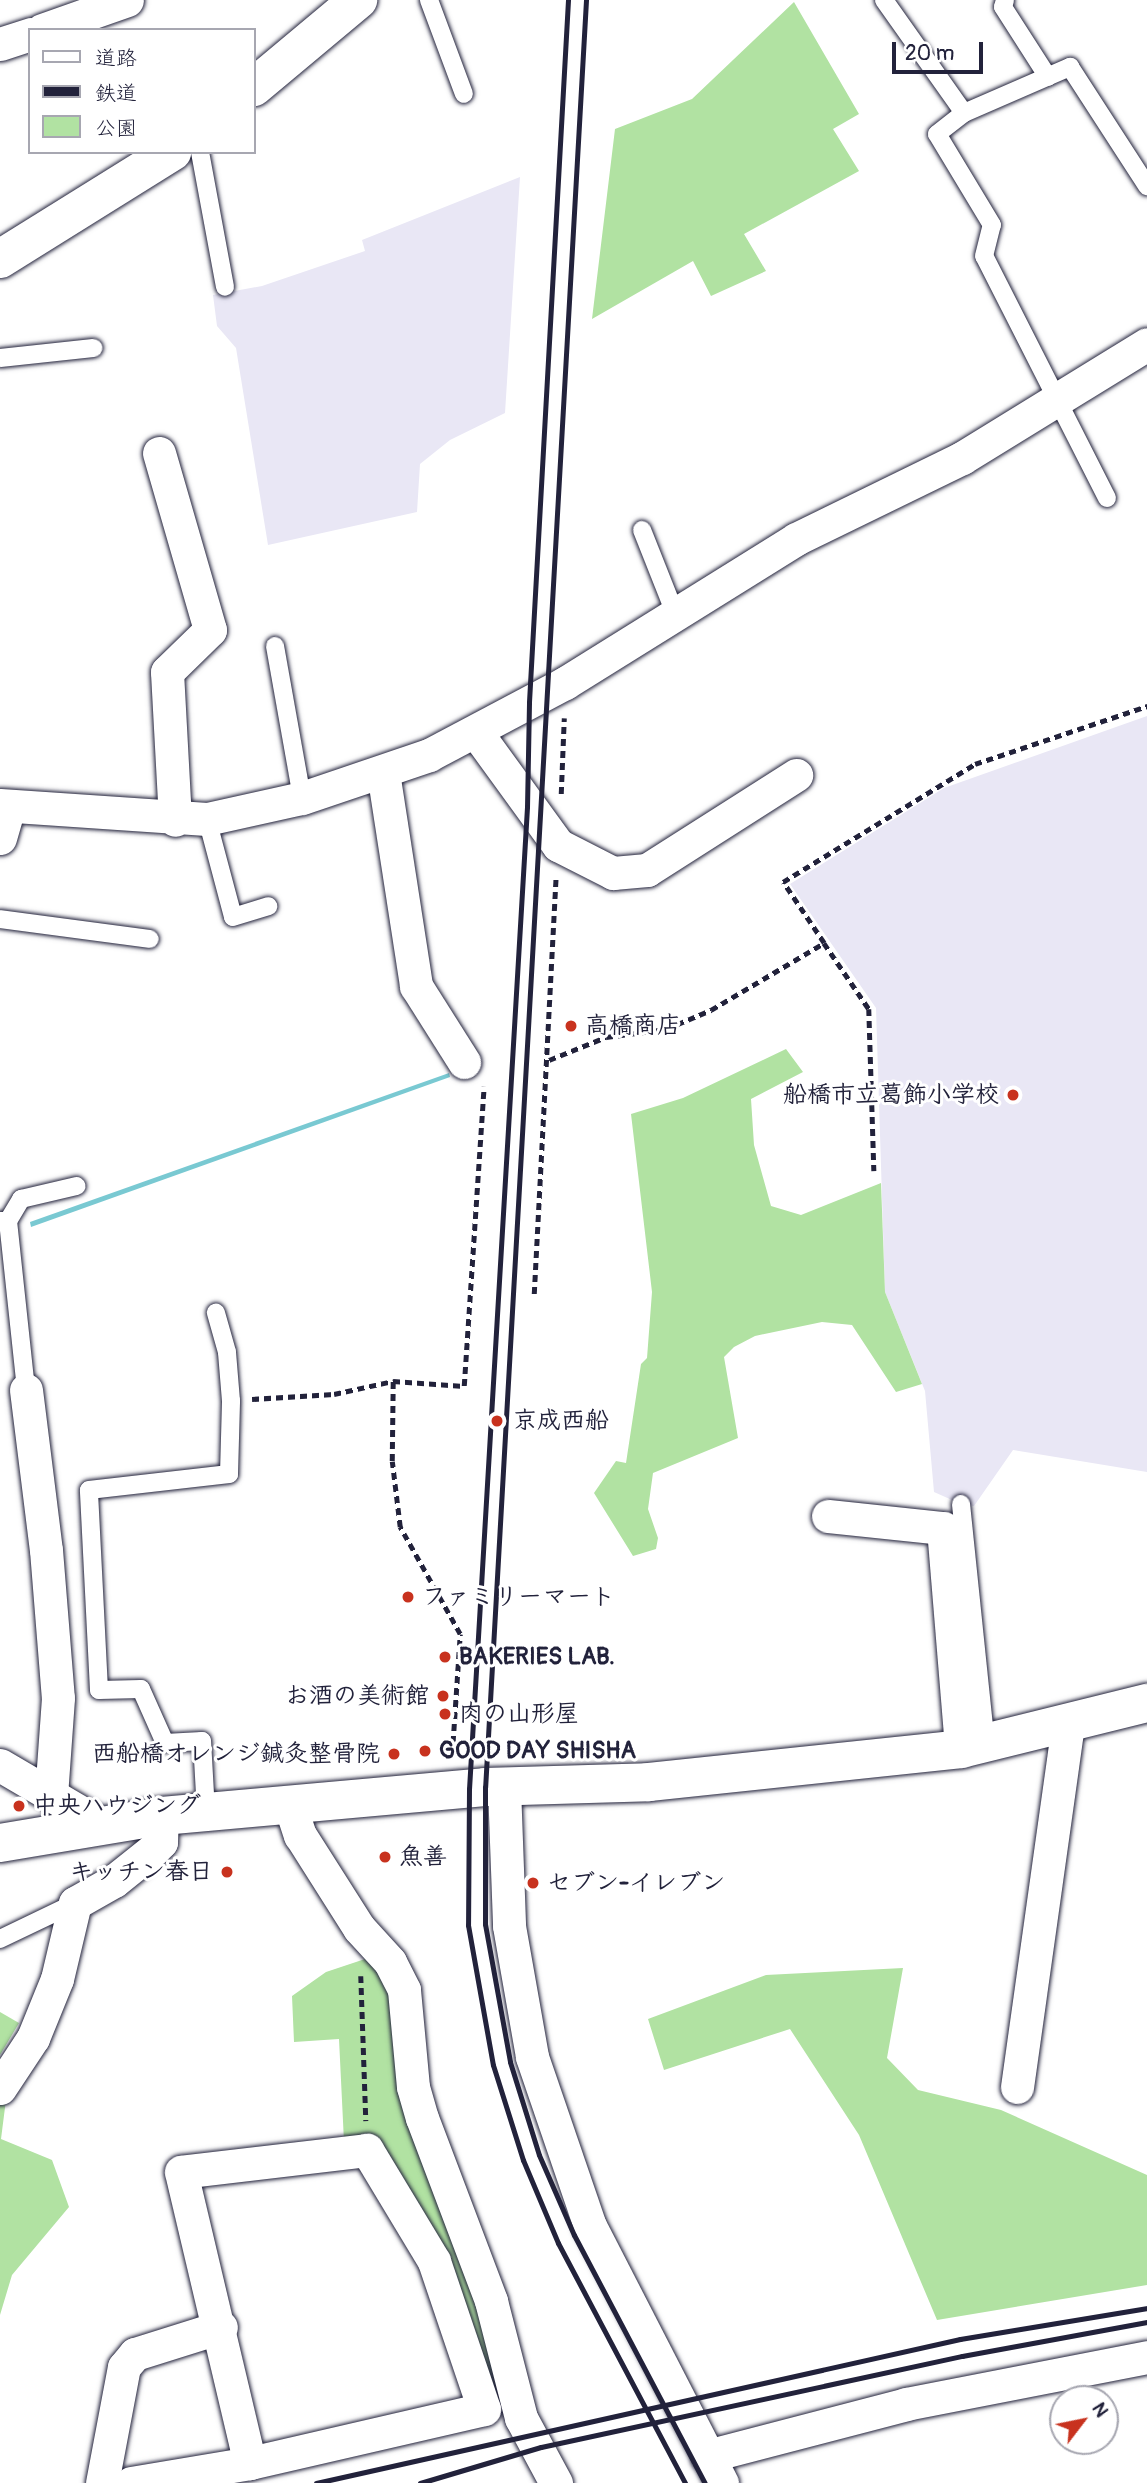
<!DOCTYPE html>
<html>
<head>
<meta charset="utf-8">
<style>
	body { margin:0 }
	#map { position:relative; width:1147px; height:2483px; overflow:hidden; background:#fff; font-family:Pangolin,"Klee One",sans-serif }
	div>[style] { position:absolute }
	.built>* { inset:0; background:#e9e7f5 }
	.green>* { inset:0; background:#b1e2a2 }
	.water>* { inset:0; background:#79c9d2 }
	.path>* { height:4.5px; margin-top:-2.25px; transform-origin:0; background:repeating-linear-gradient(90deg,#22223b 0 7px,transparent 0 12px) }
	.roads { filter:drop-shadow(0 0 2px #22223b) drop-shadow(0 0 2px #22223b) }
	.service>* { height:18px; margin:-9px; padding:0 9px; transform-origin:9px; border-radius:9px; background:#fff }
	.minor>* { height:33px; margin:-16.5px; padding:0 16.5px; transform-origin:16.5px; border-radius:16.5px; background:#fff }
	.tertiary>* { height:38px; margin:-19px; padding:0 19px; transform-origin:19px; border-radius:19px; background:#fff }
	.secondary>* { height:38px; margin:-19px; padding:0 19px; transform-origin:19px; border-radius:19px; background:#fff }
	.rail>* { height:5px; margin:-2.5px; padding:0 2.5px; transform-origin:2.5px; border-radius:2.5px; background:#22223b }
	.dots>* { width:19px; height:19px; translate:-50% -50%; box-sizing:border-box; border:4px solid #fff; border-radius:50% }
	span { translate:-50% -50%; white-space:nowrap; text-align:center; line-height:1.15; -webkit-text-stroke:6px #fff; paint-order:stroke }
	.poi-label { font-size:24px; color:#22223b; font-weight:700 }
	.left { translate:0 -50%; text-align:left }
	.right { translate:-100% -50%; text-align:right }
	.legend { position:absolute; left:28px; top:28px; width:228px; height:126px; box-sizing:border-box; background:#fff; border:2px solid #a7a7b1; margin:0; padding:9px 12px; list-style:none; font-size:21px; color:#22223b }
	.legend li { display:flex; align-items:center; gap:14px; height:35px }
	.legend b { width:35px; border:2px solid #a7a7b1 }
	.north { position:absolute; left:1049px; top:2385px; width:70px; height:70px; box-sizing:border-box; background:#fff; border:2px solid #a7a7b1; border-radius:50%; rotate:58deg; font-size:19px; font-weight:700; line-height:28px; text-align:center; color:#22223b }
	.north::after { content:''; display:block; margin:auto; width:24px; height:32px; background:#c8321e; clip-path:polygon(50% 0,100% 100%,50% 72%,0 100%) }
	.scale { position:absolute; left:892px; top:42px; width:91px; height:32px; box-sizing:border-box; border:4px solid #22223b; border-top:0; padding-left:9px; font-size:21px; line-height:24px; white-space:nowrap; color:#22223b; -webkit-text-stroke:5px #fff; paint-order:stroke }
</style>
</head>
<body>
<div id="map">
	<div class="built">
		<div style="clip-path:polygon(520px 177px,505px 413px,450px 440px,420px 464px,417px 512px,268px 545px,236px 348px,217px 326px,213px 295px,262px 286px,365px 251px,362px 240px)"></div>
		<div style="clip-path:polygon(1147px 716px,1147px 1472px,1013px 1450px,974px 1506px,961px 1504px,934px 1492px,925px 1391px,885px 1292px,876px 1008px,790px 884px,944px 788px)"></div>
	</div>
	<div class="green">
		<div style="clip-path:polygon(794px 2px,859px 114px,833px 129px,859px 171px,744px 234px,766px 271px,711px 296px,693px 261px,592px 319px,615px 129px,692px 99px)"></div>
		<div style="clip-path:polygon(786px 1049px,803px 1072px,751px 1099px,754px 1145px,771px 1206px,801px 1215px,881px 1183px,885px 1292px,922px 1384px,896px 1392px,852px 1325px,822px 1322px,755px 1336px,734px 1347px,724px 1357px,738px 1438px,653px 1473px,648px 1509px,658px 1538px,656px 1549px,633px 1556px,594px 1493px,616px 1461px,626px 1463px,641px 1364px,647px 1358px,652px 1292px,631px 1114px,683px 1098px)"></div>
		<div style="clip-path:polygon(368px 1958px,380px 1961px,511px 2406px,491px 2410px,440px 2256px,344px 2142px,339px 2039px,294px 2042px,292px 1996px,326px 1972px)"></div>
		<div style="clip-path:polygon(903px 1968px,887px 2058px,918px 2090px,1001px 2110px,1147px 2175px,1147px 2285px,937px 2320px,859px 2135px,790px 2029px,664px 2070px,648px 2019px,766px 1975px)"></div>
		<div style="clip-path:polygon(0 2012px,19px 2023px,0 2055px)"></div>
		<div style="clip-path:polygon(8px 2084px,1px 2139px,52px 2160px,69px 2207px,12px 2275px,0 2315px,0 2096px)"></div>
	</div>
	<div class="water">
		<div style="clip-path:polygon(449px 1073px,450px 1077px,31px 1227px,30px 1222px)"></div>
	</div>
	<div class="path">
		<div style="left:561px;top:794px;width:76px;rotate:-87.7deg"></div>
		<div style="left:824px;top:943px;width:80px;rotate:55.7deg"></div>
		<div style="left:869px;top:1009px;width:162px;rotate:88.2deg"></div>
		<div style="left:549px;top:1060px;width:61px;rotate:-22deg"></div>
		<div style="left:606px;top:1037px;width:61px;rotate:-7.6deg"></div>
		<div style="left:666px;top:1029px;width:49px;rotate:-22.9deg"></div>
		<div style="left:711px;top:1010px;width:131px;rotate:-30.7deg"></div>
		<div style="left:824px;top:943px;width:73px;rotate:-123.9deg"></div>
		<div style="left:783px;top:882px;width:225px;rotate:-31.6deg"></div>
		<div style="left:975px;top:764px;width:182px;rotate:-18.6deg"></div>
		<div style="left:534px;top:1294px;width:416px;rotate:-87deg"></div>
		<div style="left:252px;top:1399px;width:82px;rotate:-3.5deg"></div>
		<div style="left:334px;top:1394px;width:60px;rotate:-12.4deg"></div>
		<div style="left:452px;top:1755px;width:121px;rotate:-86.2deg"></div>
		<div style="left:460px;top:1634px;width:123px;rotate:-119.3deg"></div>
		<div style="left:400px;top:1527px;width:66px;rotate:-96.9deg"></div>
		<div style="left:392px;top:1461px;width:80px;rotate:-89.3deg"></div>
		<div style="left:393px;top:1381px;width:71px;rotate:4deg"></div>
		<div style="left:464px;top:1386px;width:300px;rotate:-86.2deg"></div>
		<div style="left:361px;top:1976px;width:145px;rotate:88deg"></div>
	</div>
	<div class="roads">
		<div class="service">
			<div style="left:429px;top:0;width:100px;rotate:69.6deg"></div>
			<div style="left:884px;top:0;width:138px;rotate:54.7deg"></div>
			<div style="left:1005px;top:0;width:7px;rotate:106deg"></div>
			<div style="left:1003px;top:7px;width:83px;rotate:57.3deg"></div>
			<div style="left:200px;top:152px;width:137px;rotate:79.5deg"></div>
			<div style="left:0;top:358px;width:94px;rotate:-6.1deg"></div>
			<div style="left:1107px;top:498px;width:271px;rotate:-116.9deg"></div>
			<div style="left:984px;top:256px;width:32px;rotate:-76deg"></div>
			<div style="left:992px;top:225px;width:106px;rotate:-121.1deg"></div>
			<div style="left:937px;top:134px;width:34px;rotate:-38deg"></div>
			<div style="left:964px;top:113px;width:116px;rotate:-23.5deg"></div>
			<div style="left:1070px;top:67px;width:142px;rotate:57.1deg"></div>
			<div style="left:642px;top:530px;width:92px;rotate:68.4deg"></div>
			<div style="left:275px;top:646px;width:154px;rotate:79.9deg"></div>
			<div style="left:207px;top:819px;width:101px;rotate:75.1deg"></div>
			<div style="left:233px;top:917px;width:37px;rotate:-17deg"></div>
			<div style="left:0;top:919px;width:151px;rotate:7.6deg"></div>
			<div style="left:0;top:1221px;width:8px"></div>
			<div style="left:8px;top:1221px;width:170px;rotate:83.9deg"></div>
			<div style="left:8px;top:1221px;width:26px;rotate:-59deg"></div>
			<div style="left:21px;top:1199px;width:57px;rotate:-13.1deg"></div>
			<div style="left:961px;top:1504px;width:241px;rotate:84.1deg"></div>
			<div style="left:206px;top:1812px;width:71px;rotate:-93.2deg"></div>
			<div style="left:202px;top:1741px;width:37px;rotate:177deg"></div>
			<div style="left:165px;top:1743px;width:59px;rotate:-114deg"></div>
			<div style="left:141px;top:1689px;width:42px;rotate:178.6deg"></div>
			<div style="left:99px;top:1690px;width:200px;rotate:-92.9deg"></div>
			<div style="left:89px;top:1490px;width:141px;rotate:-6.5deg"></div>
			<div style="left:229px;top:1474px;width:73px;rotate:-88.4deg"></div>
			<div style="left:231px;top:1401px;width:49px;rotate:-94.7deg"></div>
			<div style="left:227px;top:1352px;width:41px;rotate:-105.8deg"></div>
			<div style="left:0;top:1939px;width:83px;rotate:-25.6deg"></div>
		</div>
		<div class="minor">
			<div style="left:42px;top:30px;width:90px;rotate:-19.4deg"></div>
			<div style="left:0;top:44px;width:32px;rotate:-18deg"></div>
			<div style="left:159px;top:453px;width:184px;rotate:73.9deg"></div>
			<div style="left:210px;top:630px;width:60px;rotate:135.7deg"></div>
			<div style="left:167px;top:672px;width:148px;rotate:86.9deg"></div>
			<div style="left:476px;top:732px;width:140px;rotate:54deg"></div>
			<div style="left:558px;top:845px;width:62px;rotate:27deg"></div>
			<div style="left:613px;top:873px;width:34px;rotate:-5deg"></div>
			<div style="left:647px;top:870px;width:177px;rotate:-32.5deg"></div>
			<div style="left:383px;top:772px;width:217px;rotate:81.2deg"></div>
			<div style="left:416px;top:986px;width:90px;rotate:57.7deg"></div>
			<div style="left:0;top:805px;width:207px;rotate:3.9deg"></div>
			<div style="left:207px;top:819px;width:97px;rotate:-12.5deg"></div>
			<div style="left:302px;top:798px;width:134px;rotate:-18.7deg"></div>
			<div style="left:429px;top:755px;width:154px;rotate:-27.9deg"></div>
			<div style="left:565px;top:683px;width:272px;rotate:-31.9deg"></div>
			<div style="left:796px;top:539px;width:185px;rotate:-26deg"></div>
			<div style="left:962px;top:458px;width:217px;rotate:-31.6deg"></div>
			<div style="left:0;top:838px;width:32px;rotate:-74deg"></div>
			<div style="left:26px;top:1390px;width:161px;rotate:82.9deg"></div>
			<div style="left:46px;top:1550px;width:148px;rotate:85.4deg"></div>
			<div style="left:58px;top:1698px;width:98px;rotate:94.1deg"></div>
			<div style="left:828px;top:1516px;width:116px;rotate:6deg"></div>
			<div style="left:943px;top:1528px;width:222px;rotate:85.3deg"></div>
			<div style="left:0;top:1765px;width:121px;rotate:30.4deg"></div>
			<div style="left:504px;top:1787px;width:139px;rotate:87.9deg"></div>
			<div style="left:509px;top:1926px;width:133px;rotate:80deg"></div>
			<div style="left:532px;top:2057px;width:179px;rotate:71.1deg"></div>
			<div style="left:590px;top:2226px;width:289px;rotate:62.8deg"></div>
			<div style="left:290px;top:1805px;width:32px;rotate:72deg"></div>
			<div style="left:300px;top:1835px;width:110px;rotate:57.6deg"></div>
			<div style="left:359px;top:1928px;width:46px;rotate:47.6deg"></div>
			<div style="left:390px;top:1962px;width:31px;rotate:63deg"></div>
			<div style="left:404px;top:1990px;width:97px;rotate:84.7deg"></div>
			<div style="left:413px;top:2087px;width:32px;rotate:74deg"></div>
			<div style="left:422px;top:2118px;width:196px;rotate:69.3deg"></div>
			<div style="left:491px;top:2301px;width:121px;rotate:75.6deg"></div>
			<div style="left:521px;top:2418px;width:74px;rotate:61.7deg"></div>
			<div style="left:1017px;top:2087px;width:367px;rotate:-82deg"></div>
			<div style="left:0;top:2088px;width:60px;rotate:-56.6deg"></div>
			<div style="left:33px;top:2038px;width:64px;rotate:-67.9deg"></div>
			<div style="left:57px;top:1979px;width:78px;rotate:-76.7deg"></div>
			<div style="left:75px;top:1903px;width:45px;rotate:-29.4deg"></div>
			<div style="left:114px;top:1881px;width:51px;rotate:-38.7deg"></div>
			<div style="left:154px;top:1849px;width:10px;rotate:-45deg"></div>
			<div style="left:161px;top:1842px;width:26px;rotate:-88deg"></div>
			<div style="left:707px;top:2456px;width:206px;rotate:-14.6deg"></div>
			<div style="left:906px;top:2404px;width:246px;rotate:-11deg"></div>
			<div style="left:102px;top:2483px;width:118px;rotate:-79.3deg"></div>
			<div style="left:124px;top:2367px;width:17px;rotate:-50deg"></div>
			<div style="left:135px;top:2354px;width:90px;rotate:-17.4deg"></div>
			<div style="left:131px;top:2483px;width:121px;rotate:-9.5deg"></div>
			<div style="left:250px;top:2463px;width:240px;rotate:-13deg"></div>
			<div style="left:484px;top:2409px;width:156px;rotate:-108.7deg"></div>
			<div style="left:434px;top:2261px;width:130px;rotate:-121.1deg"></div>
			<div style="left:367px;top:2150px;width:187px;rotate:173.3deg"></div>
			<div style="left:181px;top:2172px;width:299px;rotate:76.7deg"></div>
		</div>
		<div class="tertiary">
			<div style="left:0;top:1843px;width:164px;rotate:-9.5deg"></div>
			<div style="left:162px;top:1816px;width:324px;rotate:-5.1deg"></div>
			<div style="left:485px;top:1787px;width:164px;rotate:-1.7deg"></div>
			<div style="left:649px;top:1782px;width:314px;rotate:-6deg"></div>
			<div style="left:961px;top:1749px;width:192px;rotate:-13.9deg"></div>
		</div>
		<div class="secondary">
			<div style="left:254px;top:87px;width:136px;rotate:-39.9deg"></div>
			<div style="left:0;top:259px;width:203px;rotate:-31.9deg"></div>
		</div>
	</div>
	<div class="rail">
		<div style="left:568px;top:0;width:704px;rotate:93.18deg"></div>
		<div style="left:529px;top:703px;width:104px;rotate:91.1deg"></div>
		<div style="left:527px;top:807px;width:984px;rotate:93.38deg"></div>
		<div style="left:469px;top:1789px;width:136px;rotate:90.4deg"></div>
		<div style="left:468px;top:1925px;width:142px;rotate:79.9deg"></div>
		<div style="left:493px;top:2065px;width:100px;rotate:72.5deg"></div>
		<div style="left:523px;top:2160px;width:90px;rotate:67.1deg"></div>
		<div style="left:558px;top:2243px;width:272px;rotate:62.1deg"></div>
		<div style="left:586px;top:0;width:1790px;rotate:93.23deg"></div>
		<div style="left:485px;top:1787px;width:137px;rotate:90deg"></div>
		<div style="left:485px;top:1924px;width:140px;rotate:79.7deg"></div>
		<div style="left:510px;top:2062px;width:97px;rotate:72.7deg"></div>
		<div style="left:539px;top:2155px;width:87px;rotate:66.4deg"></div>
		<div style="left:574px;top:2235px;width:280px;rotate:62.2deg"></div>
		<div style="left:316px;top:2483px;width:660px;rotate:-12.6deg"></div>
		<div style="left:960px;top:2339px;width:190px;rotate:-9.4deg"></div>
		<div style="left:420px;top:2483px;width:126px;rotate:-16.6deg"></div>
		<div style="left:541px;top:2447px;width:431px;rotate:-12.2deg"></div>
		<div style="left:962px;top:2356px;width:188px;rotate:-10.4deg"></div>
	</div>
	<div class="dots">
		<div style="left:571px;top:1026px;background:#c8321e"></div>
		<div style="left:1013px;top:1095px;background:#c8321e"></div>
		<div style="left:497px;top:1421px;background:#c8321e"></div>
		<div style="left:408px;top:1597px;background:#c8321e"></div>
		<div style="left:445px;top:1657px;background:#c8321e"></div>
		<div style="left:443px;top:1696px;background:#c8321e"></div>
		<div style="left:445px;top:1714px;background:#c8321e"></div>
		<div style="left:425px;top:1751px;background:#c8321e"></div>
		<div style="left:394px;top:1754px;background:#c8321e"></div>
		<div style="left:19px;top:1806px;background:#c8321e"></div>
		<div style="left:385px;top:1857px;background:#c8321e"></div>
		<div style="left:227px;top:1872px;background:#c8321e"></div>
		<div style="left:533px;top:1883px;background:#c8321e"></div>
	</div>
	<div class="poi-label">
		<span class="left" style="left:585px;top:1026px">高橋商店</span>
		<span class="right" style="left:999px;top:1095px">船橋市立葛飾小学校</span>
		<span class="left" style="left:513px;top:1421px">京成西船</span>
		<span class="left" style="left:422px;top:1597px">ファミリーマート</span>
		<span class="left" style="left:459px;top:1657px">BAKERIES LAB.</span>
		<span class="right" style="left:429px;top:1696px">お酒の美術館</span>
		<span class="left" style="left:459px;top:1714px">肉の山形屋</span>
		<span class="left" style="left:439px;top:1751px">GOOD DAY SHISHA</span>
		<span class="right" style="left:380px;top:1754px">西船橋オレンジ鍼灸整骨院</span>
		<span class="left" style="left:33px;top:1806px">中央ハウジング</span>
		<span class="left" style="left:399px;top:1857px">魚善</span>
		<span class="right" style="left:213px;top:1872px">キッチン春日</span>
		<span class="left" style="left:547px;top:1883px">セブン-イレブン</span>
	</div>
	<ul class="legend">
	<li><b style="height:9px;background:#fff"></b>道路</li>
	<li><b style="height:9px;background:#22223b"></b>鉄道</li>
	<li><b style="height:19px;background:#b1e2a2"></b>公園</li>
	</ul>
	<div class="north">N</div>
	<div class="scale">20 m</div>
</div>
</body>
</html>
